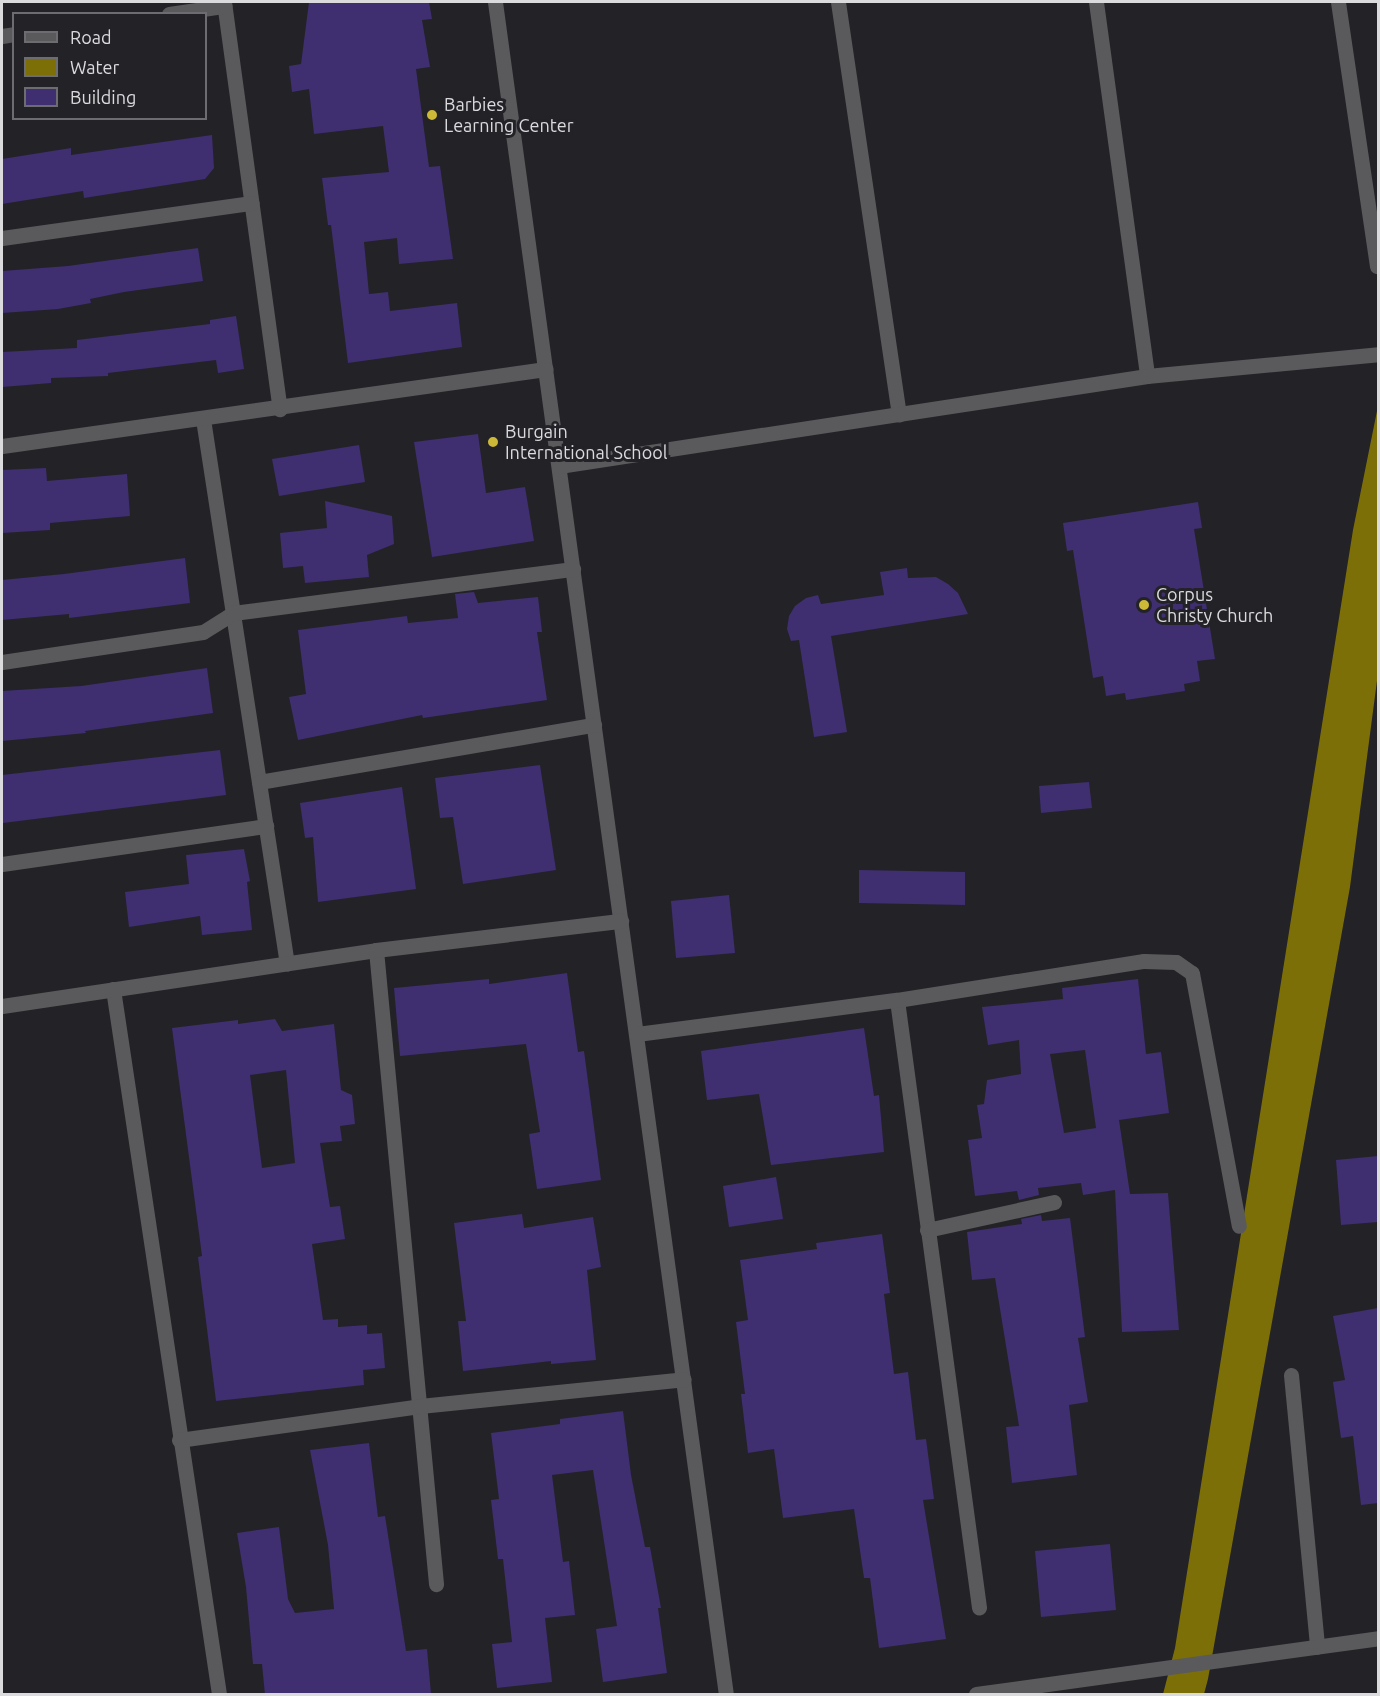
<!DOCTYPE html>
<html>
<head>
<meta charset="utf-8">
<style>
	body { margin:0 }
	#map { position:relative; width:1380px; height:1696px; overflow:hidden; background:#232227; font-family:Ubuntu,sans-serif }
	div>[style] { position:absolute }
	.water>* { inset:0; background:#7d6f08 }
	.building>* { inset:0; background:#3f2e70 }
	.minor>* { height:15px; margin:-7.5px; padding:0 7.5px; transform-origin:7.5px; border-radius:7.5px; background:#5a5a5c }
	.dots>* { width:16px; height:16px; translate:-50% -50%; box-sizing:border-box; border:3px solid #232227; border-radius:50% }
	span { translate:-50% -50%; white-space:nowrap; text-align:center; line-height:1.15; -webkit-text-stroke:6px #232227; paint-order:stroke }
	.poi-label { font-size:18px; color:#dbdbde }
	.left { translate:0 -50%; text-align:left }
	.frame { position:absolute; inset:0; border:3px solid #dbdbde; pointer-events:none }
	.legend { position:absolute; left:12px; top:12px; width:195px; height:108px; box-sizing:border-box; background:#232227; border:2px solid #6d6c70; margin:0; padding:8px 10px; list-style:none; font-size:18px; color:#dbdbde }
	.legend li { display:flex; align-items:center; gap:12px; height:30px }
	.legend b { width:30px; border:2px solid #6d6c70 }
</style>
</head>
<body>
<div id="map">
	<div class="water">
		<div style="clip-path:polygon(1378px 406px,1378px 673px,1350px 887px,1208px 1679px,1204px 1694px,1163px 1694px,1175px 1648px,1353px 530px)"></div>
	</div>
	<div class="building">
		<div style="clip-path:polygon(309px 2px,429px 2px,432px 19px,422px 20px,430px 67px,416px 69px,429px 167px,440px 166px,453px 259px,399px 264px,397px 238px,364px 242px,369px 294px,388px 292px,390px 311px,457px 303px,462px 347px,348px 363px,331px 225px,328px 225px,322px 178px,389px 172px,383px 126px,314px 134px,309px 89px,292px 92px,289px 66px,301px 64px)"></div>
		<div style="clip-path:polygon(212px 135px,214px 168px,205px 179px,84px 198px,83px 191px,2px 204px,2px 159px,71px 148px,71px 155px)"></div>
		<div style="clip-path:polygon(198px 248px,203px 281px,124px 292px,90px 299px,91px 303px,58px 309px,2px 313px,2px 271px,68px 266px)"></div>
		<div style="clip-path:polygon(236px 316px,244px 369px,218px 373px,216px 360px,108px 373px,108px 376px,51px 378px,51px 383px,2px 387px,2px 352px,77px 348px,77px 340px,210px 324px,210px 320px)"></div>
		<div style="clip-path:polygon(478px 434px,486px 493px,525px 487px,534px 541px,432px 557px,414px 442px)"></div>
		<div style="clip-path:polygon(359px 445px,365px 482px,279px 496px,272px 459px)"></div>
		<div style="clip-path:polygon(46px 468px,47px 481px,127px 474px,130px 516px,50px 523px,50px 530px,2px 533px,2px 470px)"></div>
		<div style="clip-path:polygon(325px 501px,392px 516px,394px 544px,367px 555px,369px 577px,305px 583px,303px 566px,283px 568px,280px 533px,327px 528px)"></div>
		<div style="clip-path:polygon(1198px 502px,1202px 528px,1194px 529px,1215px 659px,1197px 661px,1200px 681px,1184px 684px,1185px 691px,1126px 700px,1125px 693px,1106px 696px,1103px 676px,1093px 678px,1073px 550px,1067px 551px,1063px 523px)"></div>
		<div style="clip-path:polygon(185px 558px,190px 603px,69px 618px,69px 614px,2px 620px,2px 580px,64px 574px)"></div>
		<div style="clip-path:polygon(907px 568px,908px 578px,936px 577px,948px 584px,958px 593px,968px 614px,831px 636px,847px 732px,814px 737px,799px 640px,791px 641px,787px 629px,789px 616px,795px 606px,806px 598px,818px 595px,821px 604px,884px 595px,880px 572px)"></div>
		<div style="clip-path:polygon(474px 592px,478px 603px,538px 597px,542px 632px,537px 632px,547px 700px,423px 718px,422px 715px,298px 740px,289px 697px,306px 694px,298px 630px,407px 616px,408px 623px,458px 618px,455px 594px)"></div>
		<div style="clip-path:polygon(207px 668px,213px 713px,85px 731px,86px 733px,2px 741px,2px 691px,81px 686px)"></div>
		<div style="clip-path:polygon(220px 750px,226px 795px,3px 823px,2px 775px)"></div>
		<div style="clip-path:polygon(540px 765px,556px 870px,463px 884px,453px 817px,440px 818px,435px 778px)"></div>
		<div style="clip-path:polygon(1089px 782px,1092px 808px,1041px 813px,1039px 786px)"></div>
		<div style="clip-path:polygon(402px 787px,416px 889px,318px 902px,313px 837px,305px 838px,300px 803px)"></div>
		<div style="clip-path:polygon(244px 849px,250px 881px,247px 882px,252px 930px,202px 935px,200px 916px,129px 927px,125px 892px,189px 884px,186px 855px)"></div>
		<div style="clip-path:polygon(859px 870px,965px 872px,965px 905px,859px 903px)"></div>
		<div style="clip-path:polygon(729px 895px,735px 953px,676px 958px,671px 901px)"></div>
		<div style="clip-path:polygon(567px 973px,578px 1052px,584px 1051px,601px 1180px,537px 1189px,529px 1134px,540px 1132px,526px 1044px,400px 1056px,394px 988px,489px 979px,489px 984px)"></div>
		<div style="clip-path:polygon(evenodd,1138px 979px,1146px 1054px,1161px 1052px,1169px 1113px,1119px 1120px,1130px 1194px,1168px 1193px,1179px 1330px,1122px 1332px,1115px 1190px,1083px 1195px,1081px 1183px,1038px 1188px,1039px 1195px,1019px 1200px,1017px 1191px,975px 1196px,968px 1140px,982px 1138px,977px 1105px,984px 1104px,987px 1080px,1021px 1074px,1019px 1040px,988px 1045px,982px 1007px,1063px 999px,1062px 988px,1138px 979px,1085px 1050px,1096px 1128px,1064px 1133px,1050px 1054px,1085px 1050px)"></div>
		<div style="clip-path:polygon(evenodd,275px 1019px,282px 1031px,334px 1024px,341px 1090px,352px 1095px,355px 1124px,340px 1126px,342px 1141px,320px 1143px,330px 1207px,340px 1206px,345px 1239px,312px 1244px,323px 1320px,338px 1319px,338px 1327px,367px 1325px,367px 1334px,382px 1333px,385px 1368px,363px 1370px,364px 1385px,216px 1401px,198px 1257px,202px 1256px,172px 1028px,238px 1020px,238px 1024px,275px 1019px,286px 1070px,295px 1163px,262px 1168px,250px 1075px,286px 1070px)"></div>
		<div style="clip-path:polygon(864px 1028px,874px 1096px,879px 1095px,884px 1152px,771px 1165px,759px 1094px,707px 1100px,701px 1051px)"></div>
		<div style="clip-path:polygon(1378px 1156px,1378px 1222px,1341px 1225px,1336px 1160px)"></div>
		<div style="clip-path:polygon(776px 1177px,783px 1219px,729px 1227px,723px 1186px)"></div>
		<div style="clip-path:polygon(522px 1214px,524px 1228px,593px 1217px,601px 1267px,587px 1270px,596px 1360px,551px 1364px,551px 1361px,463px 1371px,458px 1321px,466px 1321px,454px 1223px)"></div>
		<div style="clip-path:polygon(1041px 1215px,1042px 1221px,1070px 1218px,1085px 1337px,1078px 1338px,1088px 1402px,1069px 1405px,1077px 1475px,1012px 1483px,1006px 1427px,1019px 1426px,995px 1278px,972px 1280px,967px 1232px,1022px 1224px,1021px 1219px)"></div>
		<div style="clip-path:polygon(882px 1234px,890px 1293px,884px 1294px,894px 1374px,908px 1372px,916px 1440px,926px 1439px,934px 1499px,923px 1500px,946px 1639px,879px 1648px,870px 1578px,864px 1578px,854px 1509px,783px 1518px,774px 1449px,748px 1453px,741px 1394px,745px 1394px,736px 1322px,748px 1320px,740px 1260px,817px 1249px,816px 1243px)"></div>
		<div style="clip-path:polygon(1378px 1308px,1378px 1503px,1361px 1505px,1353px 1436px,1341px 1438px,1333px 1382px,1345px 1380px,1333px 1316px)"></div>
		<div style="clip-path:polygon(623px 1411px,631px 1475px,645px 1547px,650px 1547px,661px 1608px,658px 1608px,667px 1673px,603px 1682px,596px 1629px,617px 1626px,593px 1470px,552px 1475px,563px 1562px,569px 1561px,575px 1615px,545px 1618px,552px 1682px,497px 1688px,492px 1644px,512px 1642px,503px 1559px,498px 1559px,491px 1500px,499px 1499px,491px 1433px,560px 1424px,560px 1419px)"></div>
		<div style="clip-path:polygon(369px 1443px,378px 1517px,385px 1516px,406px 1651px,427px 1649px,431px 1694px,265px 1695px,262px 1664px,253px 1664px,246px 1587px,237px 1533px,279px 1527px,288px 1599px,295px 1613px,334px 1609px,328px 1545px,310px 1450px)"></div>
		<div style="clip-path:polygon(1110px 1544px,1116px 1610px,1041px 1617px,1035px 1551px)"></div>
	</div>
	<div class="minor">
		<div style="left:224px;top:2px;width:411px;rotate:82.2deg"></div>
		<div style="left:495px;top:2px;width:1708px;rotate:82.23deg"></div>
		<div style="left:838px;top:2px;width:417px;rotate:81.6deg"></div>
		<div style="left:1096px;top:2px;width:377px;rotate:82.2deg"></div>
		<div style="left:1338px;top:2px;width:267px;rotate:81.6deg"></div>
		<div style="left:169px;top:14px;width:56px;rotate:-8.3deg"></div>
		<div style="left:2px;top:36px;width:12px;rotate:-9deg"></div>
		<div style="left:2px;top:238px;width:252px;rotate:-8deg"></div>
		<div style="left:203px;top:419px;width:551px;rotate:81.24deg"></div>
		<div style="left:2px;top:446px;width:549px;rotate:-8.06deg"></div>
		<div style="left:559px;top:466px;width:595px;rotate:-8.7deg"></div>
		<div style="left:1147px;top:376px;width:232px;rotate:-5.4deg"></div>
		<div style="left:2px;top:662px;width:203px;rotate:-8.5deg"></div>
		<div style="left:203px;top:632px;width:36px;rotate:-32deg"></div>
		<div style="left:233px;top:613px;width:343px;rotate:-7.4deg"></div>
		<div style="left:259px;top:782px;width:340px;rotate:-9.7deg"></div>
		<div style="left:2px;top:864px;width:267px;rotate:-8.2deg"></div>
		<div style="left:376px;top:950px;width:637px;rotate:84.59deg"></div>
		<div style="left:113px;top:989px;width:713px;rotate:81.45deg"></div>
		<div style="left:897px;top:1000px;width:613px;rotate:82.31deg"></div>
		<div style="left:2px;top:1006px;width:378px;rotate:-8.5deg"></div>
		<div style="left:376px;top:950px;width:247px;rotate:-6.8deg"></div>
		<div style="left:637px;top:1034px;width:262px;rotate:-7.5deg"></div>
		<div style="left:897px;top:1000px;width:250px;rotate:-9deg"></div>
		<div style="left:1144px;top:961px;width:32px;rotate:2deg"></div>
		<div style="left:1176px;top:962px;width:19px;rotate:35deg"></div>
		<div style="left:1192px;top:973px;width:257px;rotate:79.5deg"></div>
		<div style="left:927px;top:1230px;width:130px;rotate:-12.4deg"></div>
		<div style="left:1291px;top:1375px;width:273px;rotate:84.5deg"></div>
		<div style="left:179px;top:1440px;width:243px;rotate:-8deg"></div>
		<div style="left:420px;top:1406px;width:265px;rotate:-5.8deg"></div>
		<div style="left:976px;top:1694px;width:406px;rotate:-7.9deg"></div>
	</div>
	<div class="dots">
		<div style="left:432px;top:115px;background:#cdb938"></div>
		<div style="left:493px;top:442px;background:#cdb938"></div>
		<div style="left:1144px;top:605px;background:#cdb938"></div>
	</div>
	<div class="poi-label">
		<span class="left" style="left:444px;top:115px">Barbies<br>Learning Center</span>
		<span class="left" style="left:505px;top:442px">Burgain<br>International School</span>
		<span class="left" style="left:1156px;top:605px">Corpus<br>Christy Church</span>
	</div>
	<div class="frame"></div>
	<ul class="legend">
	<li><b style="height:8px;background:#5a5a5c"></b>Road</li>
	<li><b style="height:16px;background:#7d6f08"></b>Water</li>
	<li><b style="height:16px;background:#3f2e70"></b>Building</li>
	</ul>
</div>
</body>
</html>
